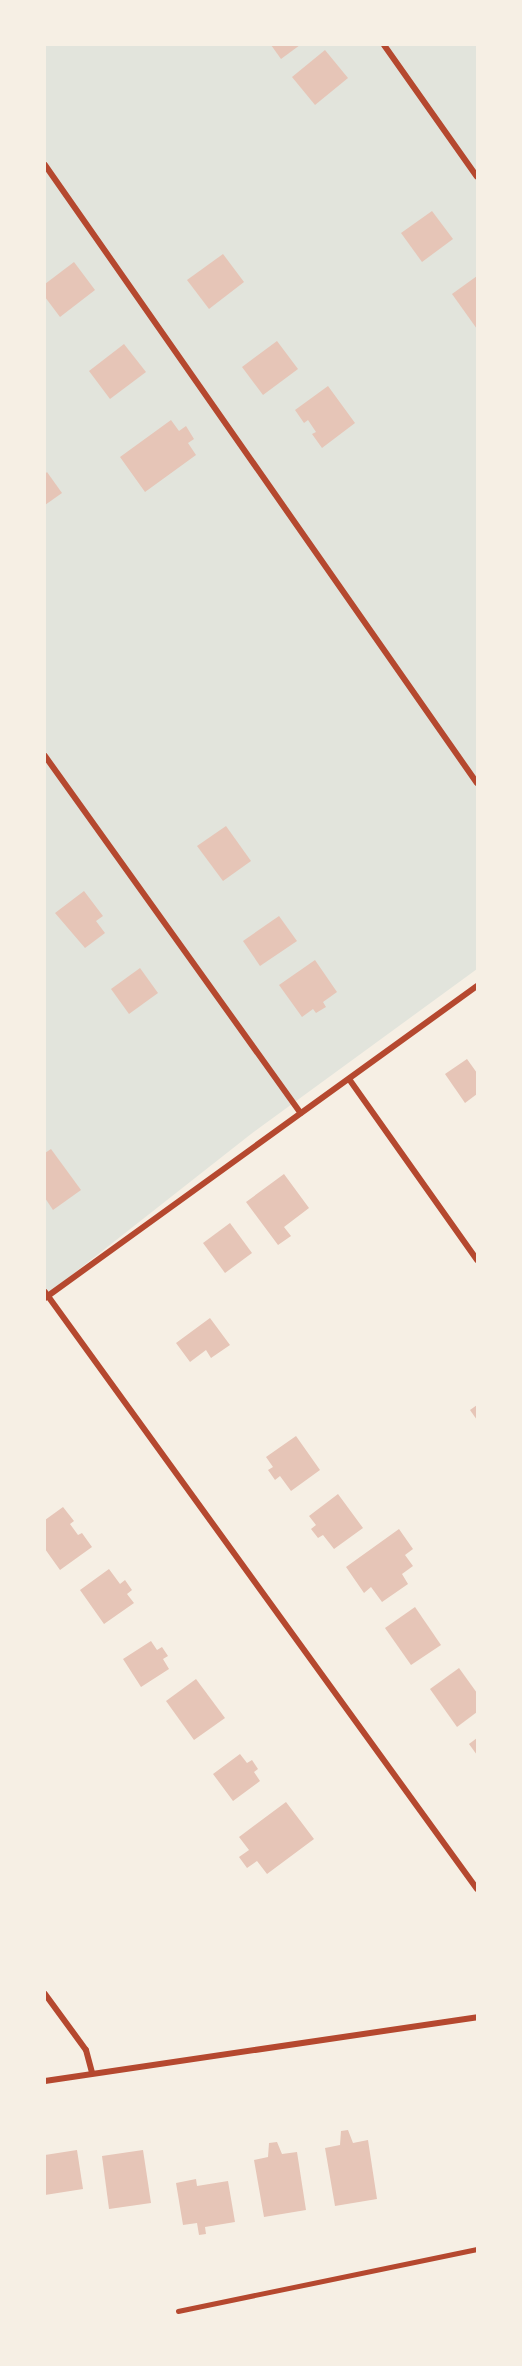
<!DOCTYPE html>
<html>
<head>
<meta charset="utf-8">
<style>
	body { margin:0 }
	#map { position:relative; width:522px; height:2366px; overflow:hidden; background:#f6efe4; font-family:"Libre Baskerville",serif }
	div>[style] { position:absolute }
	.green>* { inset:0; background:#e2e4dc }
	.building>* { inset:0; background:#e6c5b7 }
	.service>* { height:4.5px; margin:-2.25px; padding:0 2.25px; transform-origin:2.25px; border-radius:2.25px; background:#b5482f }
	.minor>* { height:6px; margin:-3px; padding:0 3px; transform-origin:3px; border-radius:3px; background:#b5482f }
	span { translate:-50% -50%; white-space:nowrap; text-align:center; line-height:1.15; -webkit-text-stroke:6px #f6efe4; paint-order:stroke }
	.frame { position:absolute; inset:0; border:46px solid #f6efe4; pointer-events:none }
</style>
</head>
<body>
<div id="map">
	<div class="green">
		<div style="clip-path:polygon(45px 45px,477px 45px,477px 969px,251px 1134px,45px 1296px)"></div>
	</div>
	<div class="building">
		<div style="clip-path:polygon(271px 45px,300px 45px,281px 59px)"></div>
		<div style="clip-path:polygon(325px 50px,348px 78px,315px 105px,292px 77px)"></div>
		<div style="clip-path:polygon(432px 211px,453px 239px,422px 262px,401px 233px)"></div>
		<div style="clip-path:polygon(223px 254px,244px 282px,209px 309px,187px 280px)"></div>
		<div style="clip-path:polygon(74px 262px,95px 290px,60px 317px,45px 297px,45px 284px)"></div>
		<div style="clip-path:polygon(477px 276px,477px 329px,452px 294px)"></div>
		<div style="clip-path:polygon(277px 341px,298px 369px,263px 395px,242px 367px)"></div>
		<div style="clip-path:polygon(124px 344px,146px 372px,110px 399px,89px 371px)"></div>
		<div style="clip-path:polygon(328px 386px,355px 423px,322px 448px,312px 434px,316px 432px,308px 420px,304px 423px,295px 410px)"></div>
		<div style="clip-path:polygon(171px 420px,179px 431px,186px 426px,194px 439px,188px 443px,196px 455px,145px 492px,120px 457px)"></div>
		<div style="clip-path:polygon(47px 472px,62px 493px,45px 505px,45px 474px)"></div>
		<div style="clip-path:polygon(226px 826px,251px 861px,223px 881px,197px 846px)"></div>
		<div style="clip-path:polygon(84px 891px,103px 916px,96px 921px,105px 933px,85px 948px,55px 913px)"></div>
		<div style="clip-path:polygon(279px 916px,297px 941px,260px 966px,243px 941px)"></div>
		<div style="clip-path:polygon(315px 960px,337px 992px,323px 1002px,326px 1007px,316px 1013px,313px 1009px,302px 1017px,279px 985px)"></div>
		<div style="clip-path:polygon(140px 968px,158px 993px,129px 1014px,111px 989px)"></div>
		<div style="clip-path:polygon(467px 1059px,477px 1073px,477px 1094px,465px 1103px,445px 1074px)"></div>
		<div style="clip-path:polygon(51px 1149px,81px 1190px,53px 1210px,45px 1198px,45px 1153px)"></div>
		<div style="clip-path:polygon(284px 1174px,309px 1208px,284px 1227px,291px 1236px,278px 1245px,246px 1202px)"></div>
		<div style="clip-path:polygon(230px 1223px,252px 1253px,225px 1273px,203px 1243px)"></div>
		<div style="clip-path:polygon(210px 1318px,230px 1345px,211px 1358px,206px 1350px,190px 1362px,176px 1343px)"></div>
		<div style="clip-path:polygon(477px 1405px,477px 1420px,470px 1410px)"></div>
		<div style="clip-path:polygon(296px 1436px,320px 1470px,291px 1491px,280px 1476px,275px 1480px,268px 1470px,273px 1467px,266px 1457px)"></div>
		<div style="clip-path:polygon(338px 1494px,363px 1528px,334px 1549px,323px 1535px,318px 1538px,311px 1529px,316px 1525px,309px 1516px)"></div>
		<div style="clip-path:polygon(63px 1507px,74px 1521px,70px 1524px,78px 1535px,82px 1533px,92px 1547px,60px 1570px,45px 1549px,45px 1520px)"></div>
		<div style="clip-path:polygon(399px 1529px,413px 1549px,405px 1555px,413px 1566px,402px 1574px,408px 1584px,382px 1602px,371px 1587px,364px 1593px,346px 1567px)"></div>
		<div style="clip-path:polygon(109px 1569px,120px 1584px,125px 1580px,132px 1590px,127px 1594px,134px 1603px,104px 1624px,80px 1590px)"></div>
		<div style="clip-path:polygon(415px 1607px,441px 1645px,411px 1665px,385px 1628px)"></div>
		<div style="clip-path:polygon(151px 1641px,157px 1650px,162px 1647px,168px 1656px,163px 1659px,169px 1669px,141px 1687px,123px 1659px)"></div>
		<div style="clip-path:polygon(459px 1668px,477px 1693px,477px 1712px,457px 1727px,430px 1689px)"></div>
		<div style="clip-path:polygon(196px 1679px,225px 1718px,194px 1740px,166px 1701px)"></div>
		<div style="clip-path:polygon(477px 1738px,477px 1755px,469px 1744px)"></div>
		<div style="clip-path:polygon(240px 1754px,247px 1763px,252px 1760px,258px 1769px,254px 1772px,260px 1781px,233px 1801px,213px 1774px)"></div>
		<div style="clip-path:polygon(286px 1802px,314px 1839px,267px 1874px,257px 1861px,247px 1868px,239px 1857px,249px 1850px,239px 1837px)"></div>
		<div style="clip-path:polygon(348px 2130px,353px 2143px,368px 2140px,377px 2199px,335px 2206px,325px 2148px,340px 2145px,341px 2131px)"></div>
		<div style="clip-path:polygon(277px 2142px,282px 2154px,297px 2152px,306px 2210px,264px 2217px,254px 2160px,268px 2157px,269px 2143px)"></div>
		<div style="clip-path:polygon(77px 2150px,83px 2189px,45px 2195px,45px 2155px)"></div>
		<div style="clip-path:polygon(143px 2150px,151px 2203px,109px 2209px,102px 2156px)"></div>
		<div style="clip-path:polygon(196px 2179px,197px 2186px,228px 2181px,235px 2222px,205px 2227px,206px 2234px,199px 2235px,197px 2223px,183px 2225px,176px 2183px)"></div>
	</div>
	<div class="service">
		<div style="left:178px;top:2311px;width:305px;rotate:-11.7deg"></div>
	</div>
	<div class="minor">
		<div style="left:384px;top:45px;width:161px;rotate:54.8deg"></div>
		<div style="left:45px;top:165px;width:754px;rotate:55.05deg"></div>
		<div style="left:45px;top:756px;width:439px;rotate:54.4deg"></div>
		<div style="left:349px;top:1079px;width:222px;rotate:54.7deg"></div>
		<div style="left:45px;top:1292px;width:737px;rotate:54.11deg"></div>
		<div style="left:45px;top:1298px;width:533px;rotate:-35.84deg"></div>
		<div style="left:45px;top:1994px;width:69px;rotate:53.8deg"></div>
		<div style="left:86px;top:2050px;width:24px;rotate:75deg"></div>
		<div style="left:45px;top:2081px;width:437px;rotate:-8.4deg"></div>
	</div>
	<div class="frame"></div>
</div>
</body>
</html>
